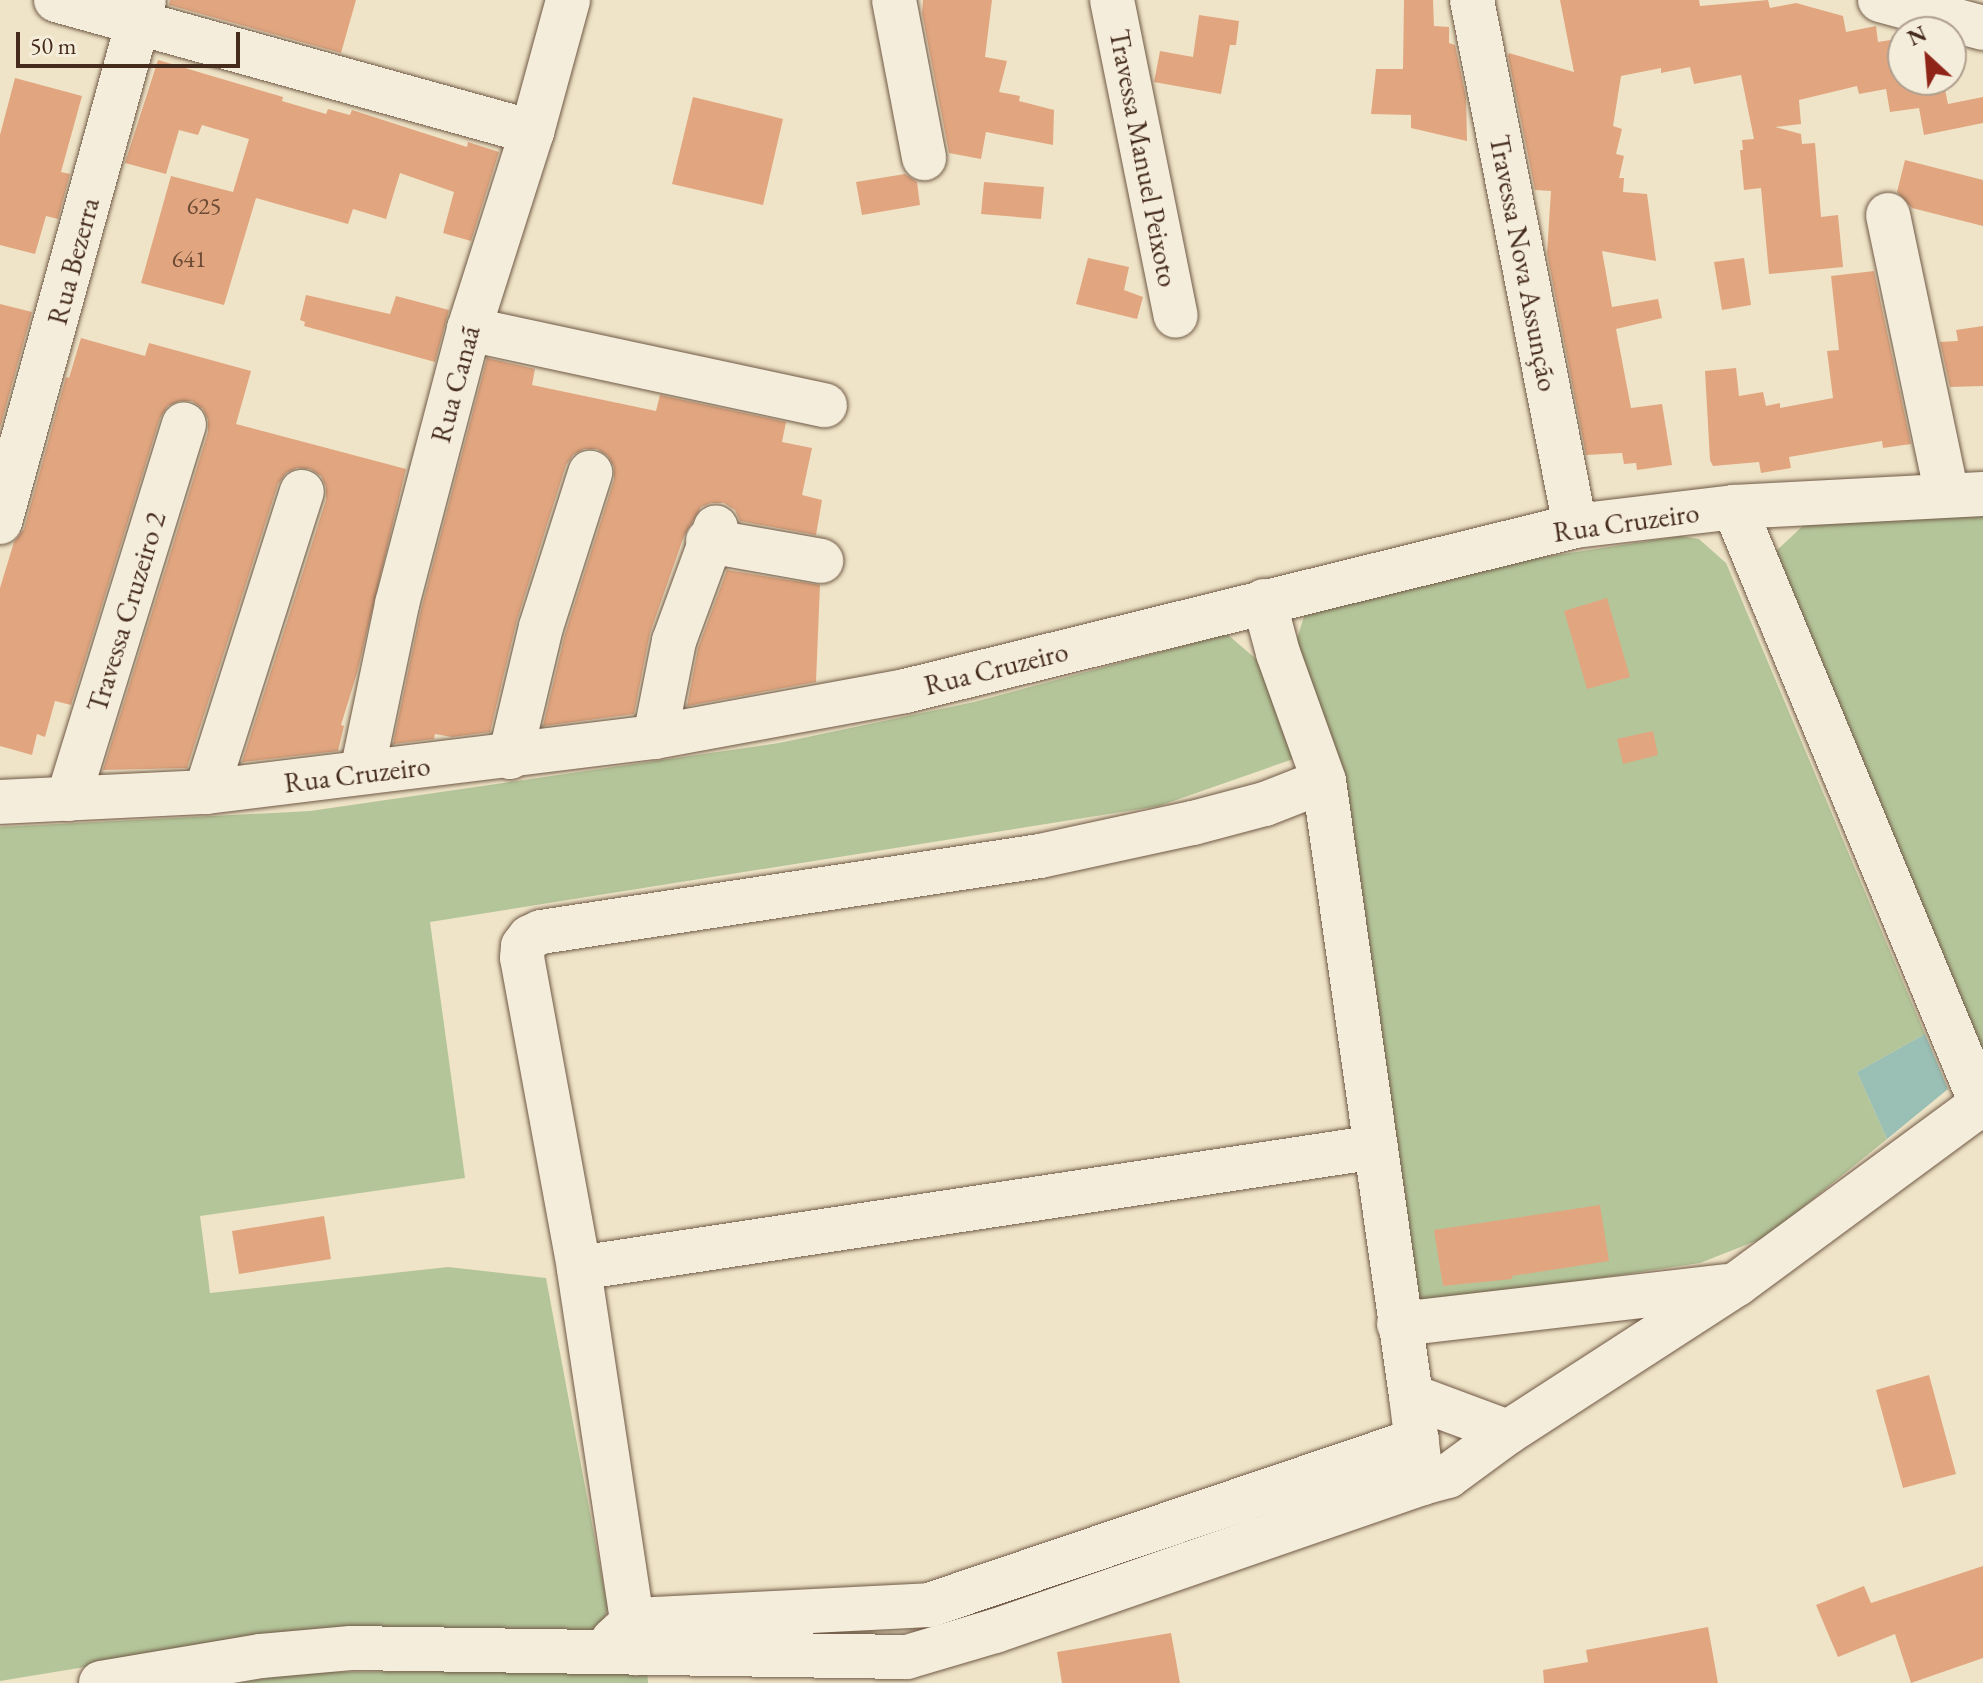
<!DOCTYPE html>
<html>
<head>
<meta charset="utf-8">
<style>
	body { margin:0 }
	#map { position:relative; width:1983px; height:1683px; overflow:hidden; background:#efe4c7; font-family:"EB Garamond",serif }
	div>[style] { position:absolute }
	.green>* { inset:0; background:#b4c599 }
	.water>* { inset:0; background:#9abfb4 }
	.building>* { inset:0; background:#e1a680 }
	.roads { filter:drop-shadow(0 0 2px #705946) drop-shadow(0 0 2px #705946) }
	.minor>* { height:44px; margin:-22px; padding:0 22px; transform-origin:22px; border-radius:22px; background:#f5eddb }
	span { translate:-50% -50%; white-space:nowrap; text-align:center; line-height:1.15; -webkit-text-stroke:6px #f5eddb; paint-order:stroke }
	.number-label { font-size:24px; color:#6c4a34 }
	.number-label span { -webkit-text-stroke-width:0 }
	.street-label { font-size:28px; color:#452b1b }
	.north { position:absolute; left:1887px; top:16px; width:80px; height:80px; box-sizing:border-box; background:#f5eddb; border:2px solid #af9f8e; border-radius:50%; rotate:334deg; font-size:22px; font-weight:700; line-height:32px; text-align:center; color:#452b1b }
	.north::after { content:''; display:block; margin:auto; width:28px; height:36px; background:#8f2418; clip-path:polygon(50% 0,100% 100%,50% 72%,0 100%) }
	.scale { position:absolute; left:16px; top:32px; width:224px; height:36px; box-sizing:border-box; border:4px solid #452b1b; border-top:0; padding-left:10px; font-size:24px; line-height:28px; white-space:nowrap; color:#452b1b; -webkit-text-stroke:6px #f5eddb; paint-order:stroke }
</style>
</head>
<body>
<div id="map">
	<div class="green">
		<div style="clip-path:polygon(1983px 516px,1983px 1053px,1775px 552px,1807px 522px)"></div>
		<div style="clip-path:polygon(1681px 536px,1699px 539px,1726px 563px,1925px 1034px,1857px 1072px,1887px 1139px,1766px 1237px,1700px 1263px,1420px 1305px,1294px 649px,1304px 616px,1485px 566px)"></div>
		<div style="clip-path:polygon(1227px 634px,1256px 659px,1296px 758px,1159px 806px,430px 922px,465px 1178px,200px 1216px,210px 1293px,448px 1267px,546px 1278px,608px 1609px,599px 1630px,266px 1637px,0 1681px,0 827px,310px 811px,779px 743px,974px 702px)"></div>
		<div style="clip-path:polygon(647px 1670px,648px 1683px,238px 1683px,302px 1672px)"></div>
	</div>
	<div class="water">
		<div style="clip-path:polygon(1925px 1034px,1948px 1089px,1887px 1139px,1857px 1072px)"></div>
	</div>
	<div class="building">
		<div style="clip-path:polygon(170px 0,356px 0,341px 53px,169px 5px)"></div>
		<div style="clip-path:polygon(923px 0,992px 0,985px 57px,1007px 61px,999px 92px,1020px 96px,1019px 101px,1054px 110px,1053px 145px,986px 132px,981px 159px,949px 153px,922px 13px)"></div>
		<div style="clip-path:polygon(1404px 0,1433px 0,1434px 26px,1449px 27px,1449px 43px,1455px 45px,1466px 97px,1467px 141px,1411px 128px,1411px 115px,1371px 114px,1376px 69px,1403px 69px)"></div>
		<div style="clip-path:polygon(1560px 0,1699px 0,1700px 6px,1768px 0,1770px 8px,1796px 3px,1843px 16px,1846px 32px,1876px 26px,1878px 42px,1903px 38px,1903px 80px,1943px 80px,1948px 104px,1983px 97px,1983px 123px,1924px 135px,1919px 108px,1890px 112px,1886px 89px,1859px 94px,1857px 86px,1799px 100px,1801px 124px,1775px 127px,1801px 134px,1802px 144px,1815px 143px,1821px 217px,1838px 215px,1843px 267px,1769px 274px,1761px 188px,1744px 190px,1740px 150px,1743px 150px,1742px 140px,1754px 139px,1741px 75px,1694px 84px,1690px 67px,1661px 73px,1661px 68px,1621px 76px,1613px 126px,1622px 129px,1616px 154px,1624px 156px,1619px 178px,1624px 178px,1623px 192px,1647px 194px,1656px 261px,1602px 251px,1612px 307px,1658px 299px,1662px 318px,1616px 329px,1631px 408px,1662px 404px,1672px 465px,1637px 470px,1636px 463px,1624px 464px,1622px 453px,1586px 455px,1547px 253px,1551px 191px,1535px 190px,1508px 56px,1509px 53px,1574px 72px)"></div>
		<div style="clip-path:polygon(1199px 15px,1239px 21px,1236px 45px,1230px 45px,1221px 94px,1154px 82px,1160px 51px,1193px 57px)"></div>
		<div style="clip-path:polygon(158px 60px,283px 97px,282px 101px,326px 114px,328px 109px,350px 115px,352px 110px,467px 147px,468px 142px,499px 152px,471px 241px,443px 233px,454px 192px,400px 173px,386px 219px,353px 209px,348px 224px,256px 198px,224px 305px,141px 283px,171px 176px,233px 192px,249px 139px,202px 125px,198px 135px,179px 130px,166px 174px,125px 163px)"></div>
		<div style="clip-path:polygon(15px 78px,82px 96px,61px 172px,70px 174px,58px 219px,46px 216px,35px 254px,0 245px,0 135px)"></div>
		<div style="clip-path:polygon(693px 97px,783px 119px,763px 205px,672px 184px)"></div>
		<div style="clip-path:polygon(1905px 160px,1983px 180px,1983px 226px,1912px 208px,1897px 192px)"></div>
		<div style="clip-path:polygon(905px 174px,917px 182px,920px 205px,862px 215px,856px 182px)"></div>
		<div style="clip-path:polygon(984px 182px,1044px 187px,1041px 219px,981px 214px)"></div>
		<div style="clip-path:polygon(1088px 258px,1129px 267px,1124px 290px,1143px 297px,1137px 319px,1076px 304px)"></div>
		<div style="clip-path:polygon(1744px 258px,1751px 305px,1722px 310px,1714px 262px)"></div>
		<div style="clip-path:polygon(1874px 271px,1911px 444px,1883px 448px,1882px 441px,1789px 457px,1791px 468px,1761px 473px,1759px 462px,1713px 466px,1710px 460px,1705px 371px,1736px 368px,1739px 396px,1763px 392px,1766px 406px,1780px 403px,1780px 408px,1833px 398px,1827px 351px,1839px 350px,1831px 276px)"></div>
		<div style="clip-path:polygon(306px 295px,390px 314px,396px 296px,449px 310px,435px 362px,304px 326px,305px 322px,300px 320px)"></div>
		<div style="clip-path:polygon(0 304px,32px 312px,0 428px)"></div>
		<div style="clip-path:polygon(1983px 326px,1983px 386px,1950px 387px,1940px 342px,1958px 341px,1956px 330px)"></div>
		<div style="clip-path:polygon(81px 338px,145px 356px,149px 343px,251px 371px,236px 424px,406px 469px,357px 673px,341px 725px,344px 726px,338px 751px,242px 762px,326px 500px,326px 487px,321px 476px,310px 469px,297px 468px,286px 473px,278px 484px,187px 768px,103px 770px,208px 432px,208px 420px,203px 409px,192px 401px,179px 401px,168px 406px,160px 418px,71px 705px,55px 701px,45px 737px,37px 734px,32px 755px,0 746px,0 588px,14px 542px,24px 529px,66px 377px,69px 378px)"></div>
		<div style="clip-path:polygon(487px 358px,535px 369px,532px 385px,656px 411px,660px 395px,786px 422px,782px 442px,812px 448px,802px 495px,822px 500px,816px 535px,740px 521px,735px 510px,724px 503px,711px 503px,701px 507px,684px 536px,650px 633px,634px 714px,543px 726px,565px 634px,614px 480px,614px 467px,608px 456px,597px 449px,584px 449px,573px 455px,566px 465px,517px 620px,490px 732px,452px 737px,435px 734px,434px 739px,393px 744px,421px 610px)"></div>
		<div style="clip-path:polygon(727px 570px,820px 585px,816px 682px,687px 706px,698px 648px)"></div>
		<div style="clip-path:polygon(1607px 598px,1630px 677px,1587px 689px,1564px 611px)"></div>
		<div style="clip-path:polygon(1653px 731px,1658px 755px,1623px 764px,1617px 739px)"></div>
		<div style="clip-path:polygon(1600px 1205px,1609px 1261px,1512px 1276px,1512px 1279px,1443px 1286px,1434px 1230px)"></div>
		<div style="clip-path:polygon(324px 1216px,331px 1259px,239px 1274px,232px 1231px)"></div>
		<div style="clip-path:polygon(1929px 1375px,1956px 1474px,1903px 1488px,1876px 1390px)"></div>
		<div style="clip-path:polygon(1983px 1566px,1983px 1658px,1911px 1683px,1895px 1634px,1838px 1657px,1816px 1605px,1864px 1586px,1871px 1603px)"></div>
		<div style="clip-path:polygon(1708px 1627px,1718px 1683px,1544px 1683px,1543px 1670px,1588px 1662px,1586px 1650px)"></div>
		<div style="clip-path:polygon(1171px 1633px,1180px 1683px,1062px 1683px,1057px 1652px)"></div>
	</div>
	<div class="roads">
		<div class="minor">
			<div style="left:56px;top:0;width:494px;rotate:15.5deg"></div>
			<div style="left:894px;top:0;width:161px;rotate:79.2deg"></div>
			<div style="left:1112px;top:0;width:322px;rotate:78.6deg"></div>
			<div style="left:1472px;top:0;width:536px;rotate:78.92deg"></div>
			<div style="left:1880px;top:0;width:107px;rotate:15.2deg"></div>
			<div style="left:1888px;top:215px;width:286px;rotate:78.1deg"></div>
			<div style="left:469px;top:329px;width:364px;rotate:12.1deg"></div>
			<div style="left:1734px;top:507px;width:651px;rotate:67.5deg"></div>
			<div style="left:0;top:522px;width:541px;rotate:-74.58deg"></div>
			<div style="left:708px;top:541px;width:115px;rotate:10deg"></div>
			<div style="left:1264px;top:601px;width:54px;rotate:74.9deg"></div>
			<div style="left:1278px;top:653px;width:136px;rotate:70.2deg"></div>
			<div style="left:1324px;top:781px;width:621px;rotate:81.95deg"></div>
			<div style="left:655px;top:737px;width:98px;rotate:-78.8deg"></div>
			<div style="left:674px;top:641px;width:121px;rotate:-69.8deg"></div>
			<div style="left:510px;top:757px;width:134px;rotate:-76.6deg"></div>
			<div style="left:541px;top:627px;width:162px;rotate:-72.3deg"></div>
			<div style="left:362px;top:772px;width:172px;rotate:-78.2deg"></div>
			<div style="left:397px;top:604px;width:284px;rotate:-75.3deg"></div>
			<div style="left:469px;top:329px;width:207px;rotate:-72.3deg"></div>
			<div style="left:532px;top:132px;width:137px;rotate:-74.7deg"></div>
			<div style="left:206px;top:792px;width:315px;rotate:-72.3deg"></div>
			<div style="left:68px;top:799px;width:392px;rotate:-72.8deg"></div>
			<div style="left:0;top:802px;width:206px;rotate:-2.8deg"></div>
			<div style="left:206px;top:792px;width:452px;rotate:-7deg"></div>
			<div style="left:655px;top:737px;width:254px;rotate:-10.4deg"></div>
			<div style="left:905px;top:691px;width:690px;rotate:-13.83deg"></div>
			<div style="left:1575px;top:526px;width:160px;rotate:-6.8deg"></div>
			<div style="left:1734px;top:507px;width:249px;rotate:-3deg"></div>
			<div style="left:579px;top:1268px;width:806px;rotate:-8.63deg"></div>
			<div style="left:1399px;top:1324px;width:329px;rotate:-6.6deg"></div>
			<div style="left:1508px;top:1432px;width:103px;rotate:-159.6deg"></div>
			<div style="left:1411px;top:1396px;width:88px;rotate:82.8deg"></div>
			<div style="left:1422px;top:1483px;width:27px;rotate:-15deg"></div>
			<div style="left:1448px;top:1476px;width:74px;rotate:-36.3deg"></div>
			<div style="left:1508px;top:1432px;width:273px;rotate:-32.9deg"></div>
			<div style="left:1737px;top:1284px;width:303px;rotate:-36.4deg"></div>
			<div style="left:613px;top:1640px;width:30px;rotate:-42deg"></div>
			<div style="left:635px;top:1620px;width:294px;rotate:-2.9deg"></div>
			<div style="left:929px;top:1605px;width:515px;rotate:-18.68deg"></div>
			<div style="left:637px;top:1653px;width:389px;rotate:-98.6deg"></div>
			<div style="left:579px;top:1268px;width:315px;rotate:-100.4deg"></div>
			<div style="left:522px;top:958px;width:12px;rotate:-85deg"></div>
			<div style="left:523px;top:946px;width:11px;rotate:-52deg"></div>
			<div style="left:530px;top:937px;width:12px;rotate:-24deg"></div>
			<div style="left:541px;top:932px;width:505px;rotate:-8.66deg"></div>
			<div style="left:1040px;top:856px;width:157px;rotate:-12.2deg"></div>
			<div style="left:1193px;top:823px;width:74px;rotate:-14.8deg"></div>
			<div style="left:1265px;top:804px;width:63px;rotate:-21.3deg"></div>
			<div style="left:101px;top:1683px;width:162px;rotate:-9.6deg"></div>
			<div style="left:261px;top:1656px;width:90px;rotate:-5.1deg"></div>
			<div style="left:351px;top:1648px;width:556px;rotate:0.93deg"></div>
			<div style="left:907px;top:1657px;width:92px;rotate:-16.5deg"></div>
			<div style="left:995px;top:1631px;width:452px;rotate:-19.1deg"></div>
		</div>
	</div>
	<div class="number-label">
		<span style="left:204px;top:206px">625</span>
		<span style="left:189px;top:259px">641</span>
	</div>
	<div class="street-label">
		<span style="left:1144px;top:158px;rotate:79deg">Travessa Manuel Peixoto</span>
		<span style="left:73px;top:261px;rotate:-75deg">Rua Bezerra</span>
		<span style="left:1524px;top:263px;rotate:79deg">Travessa Nova Assunção</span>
		<span style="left:455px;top:384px;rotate:-75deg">Rua Canaã</span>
		<span style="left:1626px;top:522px;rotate:-8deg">Rua Cruzeiro</span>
		<span style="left:126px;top:612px;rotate:-73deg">Travessa Cruzeiro 2</span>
		<span style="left:996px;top:668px;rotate:-14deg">Rua Cruzeiro</span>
		<span style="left:357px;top:774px;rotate:-7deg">Rua Cruzeiro</span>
	</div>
	<div class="north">N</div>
	<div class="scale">50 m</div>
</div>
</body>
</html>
